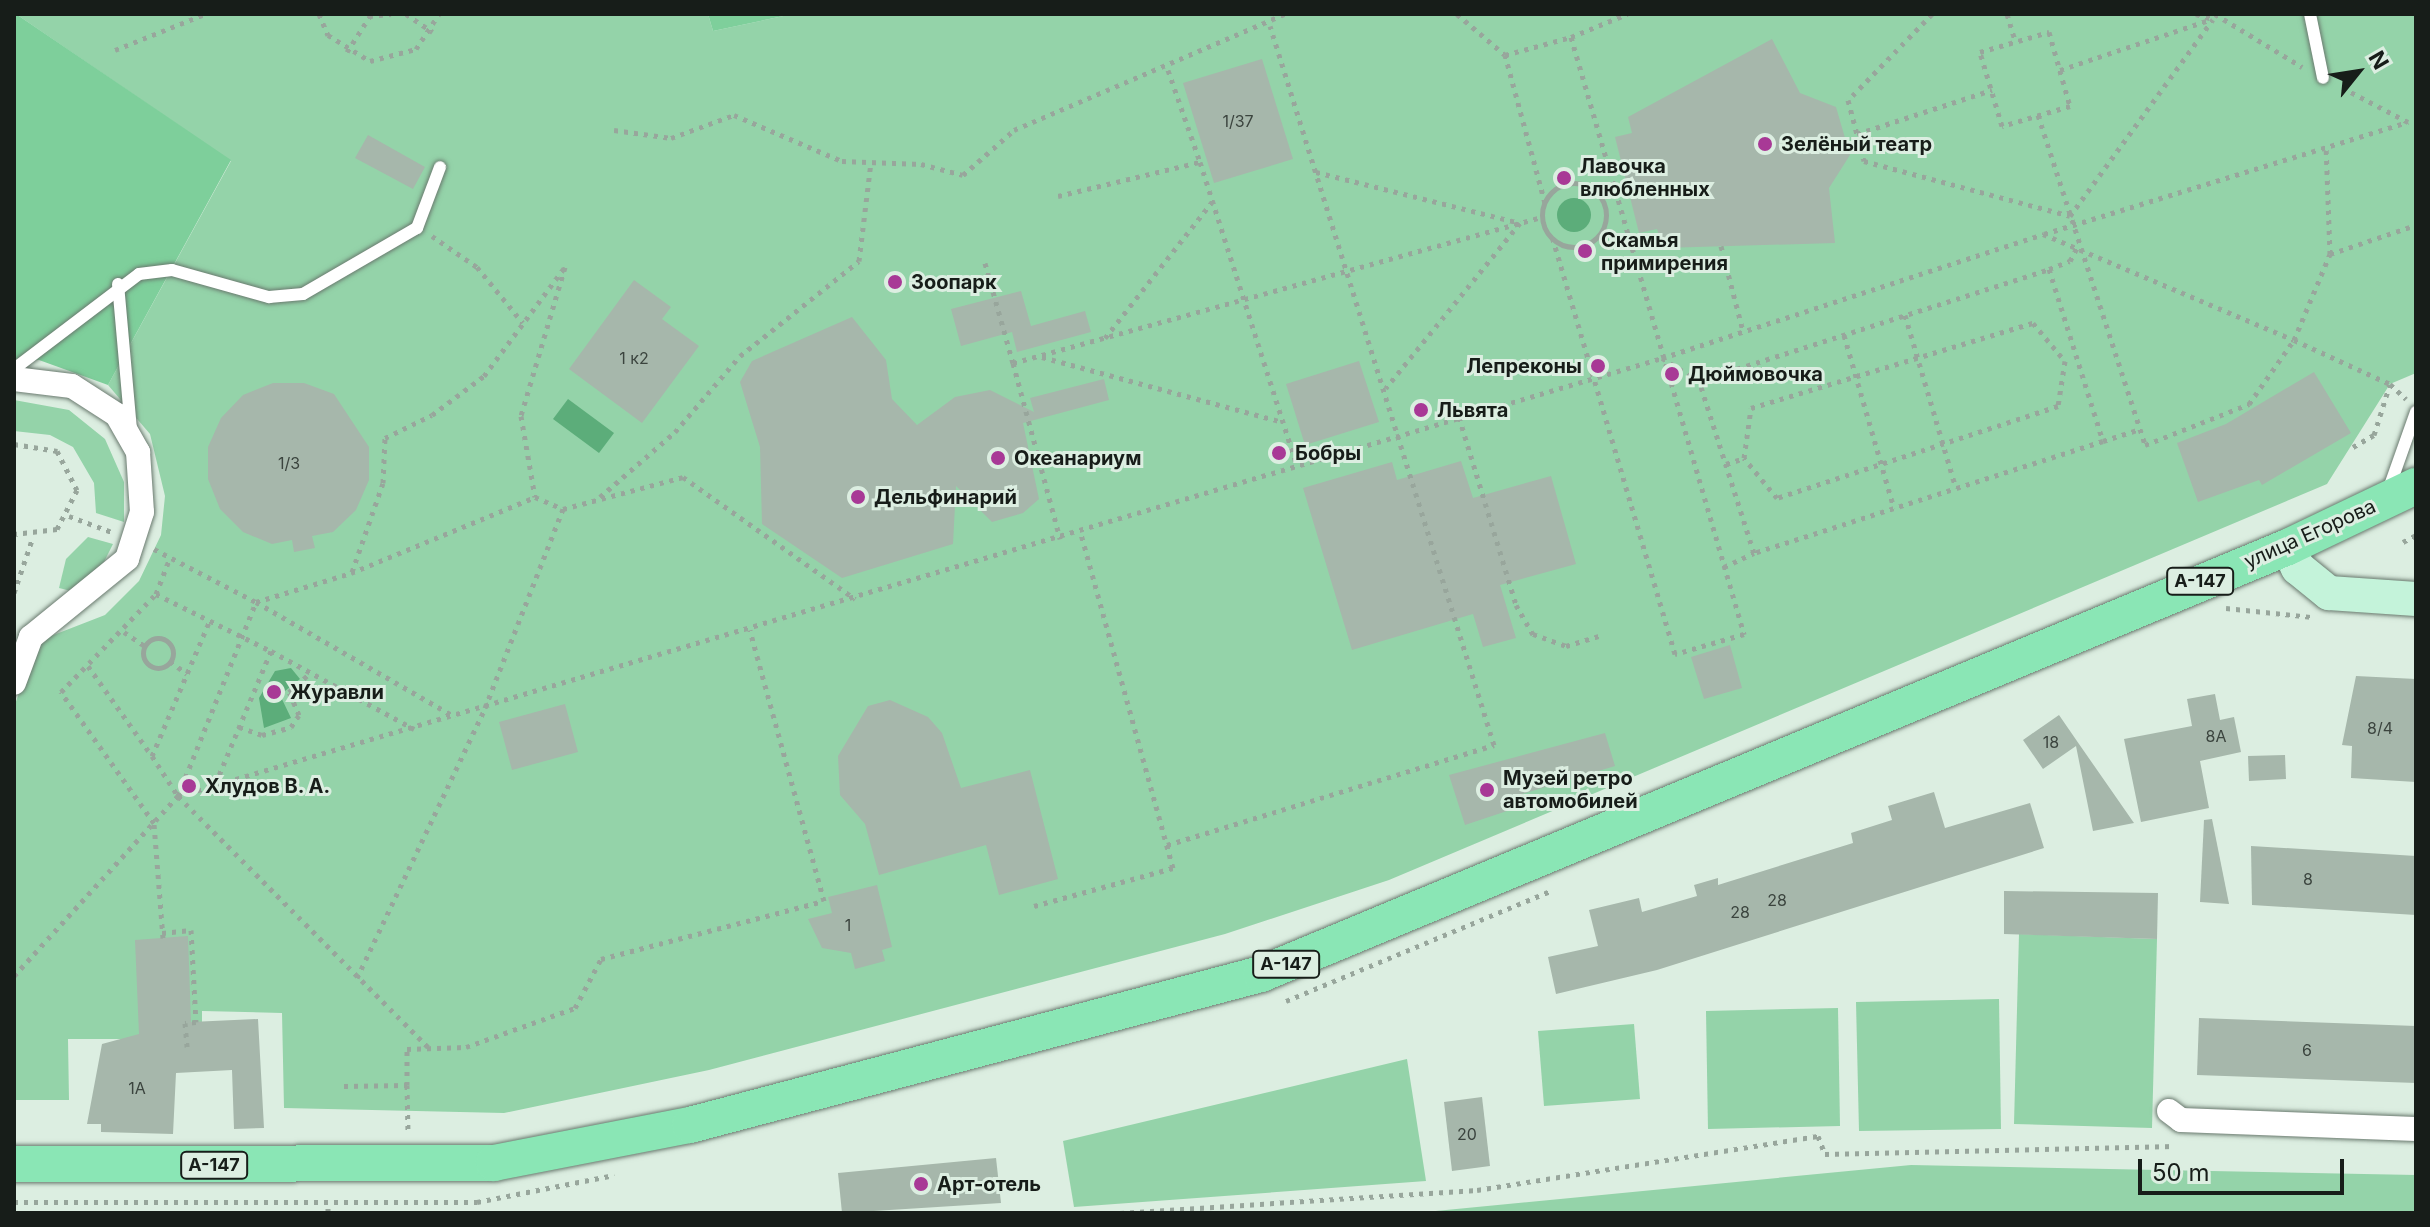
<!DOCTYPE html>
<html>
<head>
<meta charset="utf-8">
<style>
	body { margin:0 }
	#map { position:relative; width:2430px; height:1227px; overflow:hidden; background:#dceee1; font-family:Inter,sans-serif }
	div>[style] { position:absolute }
	.green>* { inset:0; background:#94d3a9 }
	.forest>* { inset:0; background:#7ecf9b }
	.water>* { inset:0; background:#5cad7a }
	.round { border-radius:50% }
	.building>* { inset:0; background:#a6b7ab }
	.path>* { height:5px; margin-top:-2.5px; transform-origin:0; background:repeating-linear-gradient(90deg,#98a69c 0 4px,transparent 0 10px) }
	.path>.ring { margin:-2.5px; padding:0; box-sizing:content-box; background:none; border:5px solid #98a69c; border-radius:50% }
	.roads { filter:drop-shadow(0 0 2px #6a7a6f) drop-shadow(0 0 2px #6a7a6f) }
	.lane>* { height:12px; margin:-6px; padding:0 6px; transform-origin:6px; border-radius:6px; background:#fff }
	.street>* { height:24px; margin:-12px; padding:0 12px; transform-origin:12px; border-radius:12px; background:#fff }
	.secondary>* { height:34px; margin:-17px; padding:0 17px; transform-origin:17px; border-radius:17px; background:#c4f3da }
	.primary>* { height:36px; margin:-18px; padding:0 18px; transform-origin:18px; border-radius:18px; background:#8ae6b5 }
	.dots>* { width:22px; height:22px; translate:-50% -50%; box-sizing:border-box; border:4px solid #dceee1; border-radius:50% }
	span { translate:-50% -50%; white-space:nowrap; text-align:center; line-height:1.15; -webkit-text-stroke:6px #dceee1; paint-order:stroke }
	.number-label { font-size:16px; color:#3b443e }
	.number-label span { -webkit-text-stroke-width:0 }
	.shield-label span { padding:2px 6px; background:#dceee1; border:2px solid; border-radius:6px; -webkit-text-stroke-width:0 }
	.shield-label { font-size:18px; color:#171d19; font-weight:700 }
	.poi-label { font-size:20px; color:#171d19; font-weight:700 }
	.left { translate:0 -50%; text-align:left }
	.right { translate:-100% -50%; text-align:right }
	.street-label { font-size:20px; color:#171d19 }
	.frame { position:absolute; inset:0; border:16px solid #171d19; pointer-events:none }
	.north { position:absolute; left:2318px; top:32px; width:80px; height:80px; -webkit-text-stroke:6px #dceee1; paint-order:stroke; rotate:60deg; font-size:22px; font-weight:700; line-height:32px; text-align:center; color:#171d19 }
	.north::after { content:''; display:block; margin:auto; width:28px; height:36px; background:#171d19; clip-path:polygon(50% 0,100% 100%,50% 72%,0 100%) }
	.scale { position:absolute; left:2138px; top:1159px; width:206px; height:36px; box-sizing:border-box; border:4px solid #171d19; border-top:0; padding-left:10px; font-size:24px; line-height:28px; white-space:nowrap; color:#171d19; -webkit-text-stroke:6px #dceee1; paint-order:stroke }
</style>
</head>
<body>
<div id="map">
	<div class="green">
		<div style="clip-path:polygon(16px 14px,708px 14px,713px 31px,793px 14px,2416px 14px,2416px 373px,2390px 384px,2327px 484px,1389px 880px,1225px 934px,709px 1070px,504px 1113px,284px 1108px,282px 1013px,202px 1011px,202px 1039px,68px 1039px,69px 1100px,14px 1100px,14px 707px,38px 641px,105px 615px,139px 581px,161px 535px,165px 496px,150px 434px,108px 385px,231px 161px)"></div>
		<div style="clip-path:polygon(14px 400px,69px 410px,105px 439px,124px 482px,124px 522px,96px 513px,94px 483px,73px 447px,50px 435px,14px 431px)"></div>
		<div style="clip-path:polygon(88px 537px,113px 544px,104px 562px,71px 591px,59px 588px,66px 559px)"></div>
		<div style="clip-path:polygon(2019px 934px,2157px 939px,2152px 1128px,2014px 1124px)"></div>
		<div style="clip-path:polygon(1999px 999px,2001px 1129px,1859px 1131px,1856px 1002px)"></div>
		<div style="clip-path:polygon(1838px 1008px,1840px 1126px,1708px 1129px,1706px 1011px)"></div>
		<div style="clip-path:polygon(1634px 1024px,1640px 1099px,1544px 1106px,1538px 1031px)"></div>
		<div style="clip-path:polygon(1407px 1059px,1426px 1181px,1074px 1207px,1063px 1141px)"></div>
		<div style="clip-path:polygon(1911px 1165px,2416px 1175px,2416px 1213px,1415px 1213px)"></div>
	</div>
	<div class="forest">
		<div style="clip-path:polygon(16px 14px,231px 160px,108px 385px,39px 360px,14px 362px)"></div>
		<div style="clip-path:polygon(708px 14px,793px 14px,713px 31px)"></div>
	</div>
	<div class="water">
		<div class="round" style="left:1557px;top:198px;width:34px;height:34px"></div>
		<div style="clip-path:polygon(568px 399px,614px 433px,599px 453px,553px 419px)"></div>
		<div style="clip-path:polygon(275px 671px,291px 668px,300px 679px,280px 695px,291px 718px,264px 728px,259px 698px)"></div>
	</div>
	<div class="building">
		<div style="clip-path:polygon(1772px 39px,1800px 93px,1836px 107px,1850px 155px,1829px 188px,1835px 243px,1663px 248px,1657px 229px,1639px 233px,1615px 137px,1632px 133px,1628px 117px)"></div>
		<div style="clip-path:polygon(1262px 59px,1293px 159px,1214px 183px,1183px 83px)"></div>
		<div style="clip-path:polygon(368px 135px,425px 167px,413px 189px,355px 158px)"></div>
		<div style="clip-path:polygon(634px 280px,671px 307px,662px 319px,699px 346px,642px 423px,569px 369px)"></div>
		<div style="clip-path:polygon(1021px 291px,1031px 326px,1085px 311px,1091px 332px,1017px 352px,1012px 332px,961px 346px,951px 309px)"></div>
		<div style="clip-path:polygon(852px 317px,886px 360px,892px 399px,917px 425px,955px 397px,990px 390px,1034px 412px,1030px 398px,1104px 379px,1109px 400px,1023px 423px,1039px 499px,1023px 513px,992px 522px,956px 486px,953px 544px,842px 578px,762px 524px,760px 447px,740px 382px,752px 361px)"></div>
		<div style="clip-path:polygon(1359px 361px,1379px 422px,1305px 445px,1286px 384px)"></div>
		<div style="clip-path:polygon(2314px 372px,2351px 433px,2262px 485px,2259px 480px,2198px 502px,2177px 443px,2226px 424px)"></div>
		<div style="clip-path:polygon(273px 383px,304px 383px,334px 394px,369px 447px,369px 480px,356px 510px,333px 532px,312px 536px,315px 548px,294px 552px,292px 540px,272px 544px,243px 532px,220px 509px,208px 479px,208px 447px,221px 418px,243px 395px)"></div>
		<div style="clip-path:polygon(1461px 461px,1473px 498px,1551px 476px,1576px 564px,1500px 585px,1516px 638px,1483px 647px,1473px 614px,1352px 650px,1303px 488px,1392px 462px,1397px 480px)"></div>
		<div style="clip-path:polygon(1730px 645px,1742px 688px,1704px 699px,1691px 657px)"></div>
		<div style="clip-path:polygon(2356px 676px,2416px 679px,2416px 782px,2351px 778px,2352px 746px,2342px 745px)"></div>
		<div style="clip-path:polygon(2215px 694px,2220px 720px,2234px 717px,2241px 752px,2200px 761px,2209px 808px,2141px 822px,2124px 739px,2192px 726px,2187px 699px)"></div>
		<div style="clip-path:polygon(890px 700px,928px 717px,942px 733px,961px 788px,1030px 770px,1058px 879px,999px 895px,986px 845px,879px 875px,865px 824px,840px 795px,838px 756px,868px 706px)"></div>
		<div style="clip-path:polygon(565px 704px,578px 752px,512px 770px,499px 722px)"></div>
		<div style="clip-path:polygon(2059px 715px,2079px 744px,2134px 823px,2093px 831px,2076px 746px,2043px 769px,2023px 740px)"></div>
		<div style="clip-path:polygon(1605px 733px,1615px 766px,1522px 794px,1525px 805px,1465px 825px,1449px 775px)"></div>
		<div style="clip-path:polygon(2285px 755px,2286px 779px,2249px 781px,2248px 756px)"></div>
		<div style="clip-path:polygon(1934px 792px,1945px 828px,2030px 803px,2044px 848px,1657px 970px,1556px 994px,1548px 957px,1598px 946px,1589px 910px,1639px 898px,1642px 912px,1697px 896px,1694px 885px,1718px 878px,1718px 885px,1853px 843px,1851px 833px,1892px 820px,1888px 806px)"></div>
		<div style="clip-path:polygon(2212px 819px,2229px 904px,2200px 902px,2204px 820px)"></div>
		<div style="clip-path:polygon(2251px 846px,2416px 856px,2416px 915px,2252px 905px)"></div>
		<div style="clip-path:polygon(877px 885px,892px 947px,882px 950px,885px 961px,855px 969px,851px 953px,822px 948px,808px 919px,832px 913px,828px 897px)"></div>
		<div style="clip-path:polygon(2004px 891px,2158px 893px,2157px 939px,2004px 934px)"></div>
		<div style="clip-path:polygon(188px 936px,191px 1022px,258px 1019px,264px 1128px,234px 1129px,232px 1070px,176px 1073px,173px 1134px,101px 1132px,101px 1124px,87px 1124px,102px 1044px,139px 1034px,135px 940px)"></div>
		<div style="clip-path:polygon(2199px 1018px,2416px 1026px,2416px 1083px,2197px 1075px)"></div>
		<div style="clip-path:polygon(1482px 1097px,1490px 1166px,1452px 1171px,1444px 1102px)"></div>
		<div style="clip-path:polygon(996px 1158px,1001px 1203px,842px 1213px,838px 1173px)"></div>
	</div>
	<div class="path">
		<div style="left:319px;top:14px;width:23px;rotate:67deg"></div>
		<div style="left:328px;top:35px;width:49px;rotate:31.8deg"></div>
		<div style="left:370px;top:61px;width:48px;rotate:-14.6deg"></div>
		<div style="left:416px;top:49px;width:42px;rotate:-56.7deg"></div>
		<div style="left:406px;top:14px;width:32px;rotate:34deg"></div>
		<div style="left:1457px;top:14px;width:63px;rotate:40.5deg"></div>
		<div style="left:1932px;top:14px;width:120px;rotate:134.3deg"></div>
		<div style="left:1848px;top:100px;width:63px;rotate:75.3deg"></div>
		<div style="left:1864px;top:161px;width:213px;rotate:14.9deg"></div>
		<div style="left:2070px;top:216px;width:243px;rotate:-54deg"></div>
		<div style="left:2007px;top:14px;width:28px;rotate:73deg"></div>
		<div style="left:2196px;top:14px;width:17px;rotate:17deg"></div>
		<div style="left:2215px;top:14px;width:102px;rotate:31.3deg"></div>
		<div style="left:369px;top:16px;width:22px;rotate:-5deg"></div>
		<div style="left:2049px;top:32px;width:77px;rotate:74.2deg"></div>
		<div style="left:2070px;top:106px;width:71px;rotate:163.6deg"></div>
		<div style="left:2002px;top:126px;width:77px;rotate:-106.6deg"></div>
		<div style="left:1980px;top:52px;width:72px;rotate:-16.2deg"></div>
		<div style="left:1571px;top:37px;width:61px;rotate:-22.3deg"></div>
		<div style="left:115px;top:50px;width:97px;rotate:-21.8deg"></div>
		<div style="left:347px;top:52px;width:43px;rotate:-57.4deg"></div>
		<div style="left:1168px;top:70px;width:97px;rotate:70.8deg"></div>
		<div style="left:2060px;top:70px;width:160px;rotate:-18.5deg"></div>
		<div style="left:2038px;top:115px;width:347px;rotate:72deg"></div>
		<div style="left:2145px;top:445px;width:112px;rotate:-21.5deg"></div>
		<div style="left:2249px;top:404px;width:78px;rotate:-54.9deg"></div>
		<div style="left:2294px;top:340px;width:93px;rotate:-67.3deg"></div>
		<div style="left:2330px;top:254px;width:107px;rotate:-92.1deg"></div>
		<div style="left:614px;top:130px;width:58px;rotate:8deg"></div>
		<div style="left:671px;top:138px;width:67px;rotate:-20.1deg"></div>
		<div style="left:734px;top:115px;width:117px;rotate:23.1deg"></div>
		<div style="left:842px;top:161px;width:79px;rotate:2.2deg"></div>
		<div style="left:921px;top:164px;width:43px;rotate:14.7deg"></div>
		<div style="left:963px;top:175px;width:68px;rotate:-41.4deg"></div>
		<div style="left:1014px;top:130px;width:295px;rotate:-23.2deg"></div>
		<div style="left:1857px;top:134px;width:142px;rotate:-18.1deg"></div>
		<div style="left:1316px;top:172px;width:210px;rotate:14deg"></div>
		<div style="left:1520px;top:223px;width:213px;rotate:129.1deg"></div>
		<div class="ring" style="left:1542px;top:183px;width:59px;height:59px"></div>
		<div style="left:1058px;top:196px;width:146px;rotate:-13.5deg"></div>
		<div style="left:1200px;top:162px;width:319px;rotate:72.3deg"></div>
		<div style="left:1545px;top:203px;width:153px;rotate:-105.1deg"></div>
		<div style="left:1505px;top:55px;width:68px;rotate:-15.3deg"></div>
		<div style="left:1571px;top:37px;width:622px;rotate:73.84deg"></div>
		<div style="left:1744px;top:634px;width:72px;rotate:163.8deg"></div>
		<div style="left:1675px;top:654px;width:433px;rotate:-106.4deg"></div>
		<div style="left:2044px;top:234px;width:381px;rotate:-17.1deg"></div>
		<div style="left:2408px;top:122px;width:78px;rotate:-152.4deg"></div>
		<div style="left:432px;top:236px;width:55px;rotate:34.6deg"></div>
		<div style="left:477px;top:267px;width:72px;rotate:50.6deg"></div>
		<div style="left:1721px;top:246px;width:88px;rotate:75.5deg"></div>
		<div style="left:2330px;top:254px;width:91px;rotate:-18.6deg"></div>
		<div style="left:985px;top:263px;width:104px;rotate:74.4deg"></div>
		<div style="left:1013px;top:363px;width:549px;rotate:-15.43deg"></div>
		<div style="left:2049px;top:269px;width:180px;rotate:72.6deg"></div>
		<div style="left:2103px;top:441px;width:367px;rotate:162.2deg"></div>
		<div style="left:1754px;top:553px;width:181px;rotate:-107.7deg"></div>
		<div style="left:1699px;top:381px;width:367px;rotate:-17.7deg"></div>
		<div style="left:2049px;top:269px;width:22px;rotate:-21deg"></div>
		<div style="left:2070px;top:261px;width:19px;rotate:-62deg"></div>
		<div style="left:1905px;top:315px;width:180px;rotate:73.6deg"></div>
		<div style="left:2033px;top:323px;width:50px;rotate:49.9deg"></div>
		<div style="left:2065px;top:361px;width:46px;rotate:98.8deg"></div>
		<div style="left:2058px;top:406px;width:296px;rotate:161.9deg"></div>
		<div style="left:1777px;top:498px;width:52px;rotate:-129.5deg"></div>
		<div style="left:1744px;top:458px;width:50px;rotate:-82deg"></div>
		<div style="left:1751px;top:408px;width:295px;rotate:-16.8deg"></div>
		<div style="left:1844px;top:335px;width:180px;rotate:73.9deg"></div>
		<div style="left:1105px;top:338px;width:173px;rotate:-51.8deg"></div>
		<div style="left:1042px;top:357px;width:250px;rotate:15.1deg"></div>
		<div style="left:1662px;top:358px;width:44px;rotate:31.9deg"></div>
		<div style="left:1013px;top:363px;width:182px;rotate:75deg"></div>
		<div style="left:1459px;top:417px;width:196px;rotate:73.1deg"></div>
		<div style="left:1516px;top:605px;width:34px;rotate:60deg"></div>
		<div style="left:1533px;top:634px;width:35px;rotate:20deg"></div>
		<div style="left:1566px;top:646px;width:39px;rotate:-17deg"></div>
		<div style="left:2103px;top:441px;width:38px;rotate:-18deg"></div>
		<div style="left:14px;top:444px;width:44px;rotate:9.2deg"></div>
		<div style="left:57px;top:451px;width:44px;rotate:62.9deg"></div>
		<div style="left:77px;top:490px;width:44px;rotate:117.1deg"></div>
		<div style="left:57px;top:529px;width:43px;rotate:173.4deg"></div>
		<div style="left:2353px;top:447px;width:24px;rotate:-30deg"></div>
		<div style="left:2374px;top:435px;width:53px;rotate:-72.6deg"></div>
		<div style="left:1726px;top:464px;width:19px;rotate:-18deg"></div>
		<div style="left:600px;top:497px;width:99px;rotate:-40.9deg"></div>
		<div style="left:675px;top:432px;width:100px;rotate:-49.5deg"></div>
		<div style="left:740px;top:356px;width:152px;rotate:-38.6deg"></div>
		<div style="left:859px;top:261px;width:100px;rotate:-83.1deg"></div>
		<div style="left:69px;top:516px;width:46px;rotate:20.4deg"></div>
		<div style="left:2403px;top:542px;width:15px;rotate:-28deg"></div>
		<div style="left:154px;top:549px;width:115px;rotate:27.5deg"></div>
		<div style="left:256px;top:602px;width:99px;rotate:-17deg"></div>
		<div style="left:351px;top:573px;width:199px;rotate:-22.4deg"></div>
		<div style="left:535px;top:497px;width:30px;rotate:23deg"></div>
		<div style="left:563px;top:509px;width:124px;rotate:-14.9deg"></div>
		<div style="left:683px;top:477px;width:211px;rotate:35.3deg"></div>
		<div style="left:1724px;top:567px;width:33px;rotate:-25deg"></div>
		<div style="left:352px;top:572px;width:94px;rotate:-70.8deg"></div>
		<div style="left:383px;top:483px;width:45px;rotate:-87.5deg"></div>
		<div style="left:385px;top:438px;width:52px;rotate:-26.1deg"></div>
		<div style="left:432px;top:415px;width:65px;rotate:-36.9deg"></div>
		<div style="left:484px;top:376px;width:136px;rotate:-53.4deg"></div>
		<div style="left:565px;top:267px;width:155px;rotate:106.5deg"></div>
		<div style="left:521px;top:416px;width:82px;rotate:80.2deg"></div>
		<div style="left:14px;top:593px;width:59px;rotate:-71.3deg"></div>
		<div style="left:156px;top:594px;width:39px;rotate:-69deg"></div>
		<div style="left:2226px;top:608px;width:85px;rotate:6deg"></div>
		<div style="left:124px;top:632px;width:25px;rotate:34deg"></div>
		<div class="ring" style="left:143px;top:638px;width:25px;height:25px"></div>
		<div style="left:271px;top:651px;width:163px;rotate:28.6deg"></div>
		<div style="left:170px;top:661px;width:21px;rotate:37deg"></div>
		<div style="left:88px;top:666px;width:110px;rotate:54.6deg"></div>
		<div style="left:152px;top:756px;width:148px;rotate:-66.9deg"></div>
		<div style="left:239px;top:727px;width:24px;rotate:19deg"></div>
		<div style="left:262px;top:735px;width:30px;rotate:-15deg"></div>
		<div style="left:291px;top:727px;width:14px;rotate:-56deg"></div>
		<div style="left:299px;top:715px;width:25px;rotate:-113deg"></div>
		<div style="left:289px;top:692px;width:28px;rotate:-42deg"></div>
		<div style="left:152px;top:756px;width:48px;rotate:57deg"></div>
		<div style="left:1167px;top:845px;width:342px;rotate:-17deg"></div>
		<div style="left:1494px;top:745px;width:753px;rotate:-107.3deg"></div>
		<div style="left:1034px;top:906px;width:144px;rotate:-15.3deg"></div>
		<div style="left:1173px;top:868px;width:347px;rotate:-105.4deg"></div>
		<div style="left:162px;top:933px;width:29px;rotate:-6deg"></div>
		<div style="left:191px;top:930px;width:92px;rotate:86.9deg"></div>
		<div style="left:196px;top:1022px;width:11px;rotate:175deg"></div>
		<div style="left:185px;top:1023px;width:24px;rotate:85deg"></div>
		<div style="left:163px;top:938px;width:115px;rotate:-94.5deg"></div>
		<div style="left:154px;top:823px;width:161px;rotate:-125.4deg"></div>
		<div style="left:61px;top:692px;width:136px;rotate:-45.9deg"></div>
		<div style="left:156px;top:594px;width:128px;rotate:26.4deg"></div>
		<div style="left:271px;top:651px;width:145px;rotate:112.7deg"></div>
		<div style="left:14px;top:976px;width:244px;rotate:-47.7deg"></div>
		<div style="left:178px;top:796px;width:1547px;rotate:-16.44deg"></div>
		<div style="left:1662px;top:358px;width:401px;rotate:-18deg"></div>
		<div style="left:2043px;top:234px;width:272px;rotate:22.9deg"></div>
		<div style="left:2294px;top:340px;width:106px;rotate:24.6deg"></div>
		<div style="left:2390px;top:384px;width:22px;rotate:43deg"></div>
		<div style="left:357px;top:978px;width:299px;rotate:-64.6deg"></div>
		<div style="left:485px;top:708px;width:214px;rotate:-68.6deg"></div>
		<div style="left:1286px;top:1001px;width:286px;rotate:-22.6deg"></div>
		<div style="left:428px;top:1047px;width:354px;rotate:-134.9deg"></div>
		<div style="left:178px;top:796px;width:209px;rotate:-68.1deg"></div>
		<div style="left:256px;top:602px;width:230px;rotate:30deg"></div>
		<div style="left:407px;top:1085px;width:47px;rotate:88.8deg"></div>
		<div style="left:344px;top:1086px;width:63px;rotate:-0.9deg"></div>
		<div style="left:407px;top:1085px;width:36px;rotate:-90deg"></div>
		<div style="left:407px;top:1049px;width:59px;rotate:-1.9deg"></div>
		<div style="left:466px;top:1047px;width:116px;rotate:-19.7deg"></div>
		<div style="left:575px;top:1008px;width:55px;rotate:-62deg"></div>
		<div style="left:601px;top:959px;width:230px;rotate:-14.6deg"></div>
		<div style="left:824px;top:901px;width:281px;rotate:-105.3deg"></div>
		<div style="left:14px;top:1202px;width:463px"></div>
		<div style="left:477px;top:1202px;width:140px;rotate:-11.1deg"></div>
		<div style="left:328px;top:1213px;width:9px;rotate:-90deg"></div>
		<div style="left:1120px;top:1213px;width:358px;rotate:-3.7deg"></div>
		<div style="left:1477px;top:1190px;width:345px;rotate:-9deg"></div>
		<div style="left:1818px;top:1136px;width:19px;rotate:69deg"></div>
		<div style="left:1825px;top:1154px;width:350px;rotate:-1.3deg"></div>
	</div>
	<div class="roads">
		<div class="lane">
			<div style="left:2310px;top:14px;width:65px;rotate:78.5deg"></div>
			<div style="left:118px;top:284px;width:146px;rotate:84.9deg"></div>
			<div style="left:14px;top:369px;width:157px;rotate:-37.2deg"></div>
			<div style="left:139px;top:274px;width:33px;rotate:-7deg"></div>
			<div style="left:172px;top:270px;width:101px;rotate:15.6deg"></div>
			<div style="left:269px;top:297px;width:34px;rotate:-5deg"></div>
			<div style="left:303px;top:294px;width:132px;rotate:-30.1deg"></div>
			<div style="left:417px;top:228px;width:65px;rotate:-69.3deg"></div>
			<div style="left:2388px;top:491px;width:84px;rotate:-70.5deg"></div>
		</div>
		<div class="street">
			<div style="left:14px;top:379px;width:58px;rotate:6.9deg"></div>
			<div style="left:72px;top:386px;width:54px;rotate:32.8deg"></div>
			<div style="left:117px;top:415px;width:43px;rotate:60.4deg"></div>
			<div style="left:138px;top:452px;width:60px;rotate:86.2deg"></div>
			<div style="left:142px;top:512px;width:49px;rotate:107.7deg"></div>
			<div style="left:127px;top:559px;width:124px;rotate:140.9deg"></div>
			<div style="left:31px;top:637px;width:49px;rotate:110.3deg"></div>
			<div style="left:2169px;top:1111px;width:15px;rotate:37deg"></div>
			<div style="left:2181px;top:1120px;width:235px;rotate:2.2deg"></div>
		</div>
		<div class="secondary">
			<div style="left:2288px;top:547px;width:23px;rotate:65deg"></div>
			<div style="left:2298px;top:568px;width:40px;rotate:39deg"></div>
			<div style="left:2329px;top:593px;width:87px;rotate:3.9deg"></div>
		</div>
		<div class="primary">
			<div style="left:14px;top:1164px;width:480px;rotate:-0.1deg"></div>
			<div style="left:494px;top:1163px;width:200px;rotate:-11deg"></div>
			<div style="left:690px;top:1125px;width:591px;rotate:-14.81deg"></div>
			<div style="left:1261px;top:974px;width:1112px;rotate:-22.58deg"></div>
			<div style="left:2288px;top:547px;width:142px;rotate:-25.5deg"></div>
		</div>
	</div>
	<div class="dots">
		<div style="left:1765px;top:144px;background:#a83996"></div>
		<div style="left:1564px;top:178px;background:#a83996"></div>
		<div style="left:1585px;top:251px;background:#a83996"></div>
		<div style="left:895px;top:282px;background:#a83996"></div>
		<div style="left:1598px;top:366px;background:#a83996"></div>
		<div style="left:1672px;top:374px;background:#a83996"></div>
		<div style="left:1421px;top:410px;background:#a83996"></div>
		<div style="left:1279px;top:453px;background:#a83996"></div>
		<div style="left:998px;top:458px;background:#a83996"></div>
		<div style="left:858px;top:497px;background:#a83996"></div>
		<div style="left:274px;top:692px;background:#a83996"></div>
		<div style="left:189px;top:786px;background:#a83996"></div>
		<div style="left:1487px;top:790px;background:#a83996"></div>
		<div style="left:921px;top:1184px;background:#a83996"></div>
	</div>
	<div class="number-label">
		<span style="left:1238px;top:121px">1/37</span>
		<span style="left:634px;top:358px">1 к2</span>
		<span style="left:289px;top:463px">1/3</span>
		<span style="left:2380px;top:728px">8/4</span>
		<span style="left:2216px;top:736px">8А</span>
		<span style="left:2051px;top:742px">18</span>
		<span style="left:2308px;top:879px">8</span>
		<span style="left:1777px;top:900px">28</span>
		<span style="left:1740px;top:912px">28</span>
		<span style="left:848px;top:925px">1</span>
		<span style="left:2307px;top:1050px">6</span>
		<span style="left:137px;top:1088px">1А</span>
		<span style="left:1467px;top:1134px">20</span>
	</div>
	<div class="shield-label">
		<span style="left:2200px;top:581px">А-147</span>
		<span style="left:1286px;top:964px">А-147</span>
		<span style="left:214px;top:1165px">А-147</span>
	</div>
	<div class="poi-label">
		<span class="left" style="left:1781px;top:144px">Зелёный театр</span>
		<span class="left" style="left:1580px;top:178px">Лавочка<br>влюбленных</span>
		<span class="left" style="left:1601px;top:252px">Скамья<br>примирения</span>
		<span class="left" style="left:911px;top:282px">Зоопарк</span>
		<span class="right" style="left:1582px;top:366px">Лепреконы</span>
		<span class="left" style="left:1688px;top:374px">Дюймовочка</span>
		<span class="left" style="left:1437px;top:410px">Львята</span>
		<span class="left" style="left:1295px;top:453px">Бобры</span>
		<span class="left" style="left:1014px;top:458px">Океанариум</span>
		<span class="left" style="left:874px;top:497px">Дельфинарий</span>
		<span class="left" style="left:290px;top:692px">Журавли</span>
		<span class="left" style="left:1503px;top:790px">Музей ретро<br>автомобилей</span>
		<span class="left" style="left:205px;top:786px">Хлудов В. А.</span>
		<span class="left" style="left:937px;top:1184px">Арт-отель</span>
	</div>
	<div class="street-label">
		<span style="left:2310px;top:534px;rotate:-24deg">улица Егорова</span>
	</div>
	<div class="frame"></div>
	<div class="north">N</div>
	<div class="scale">50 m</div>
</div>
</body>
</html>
